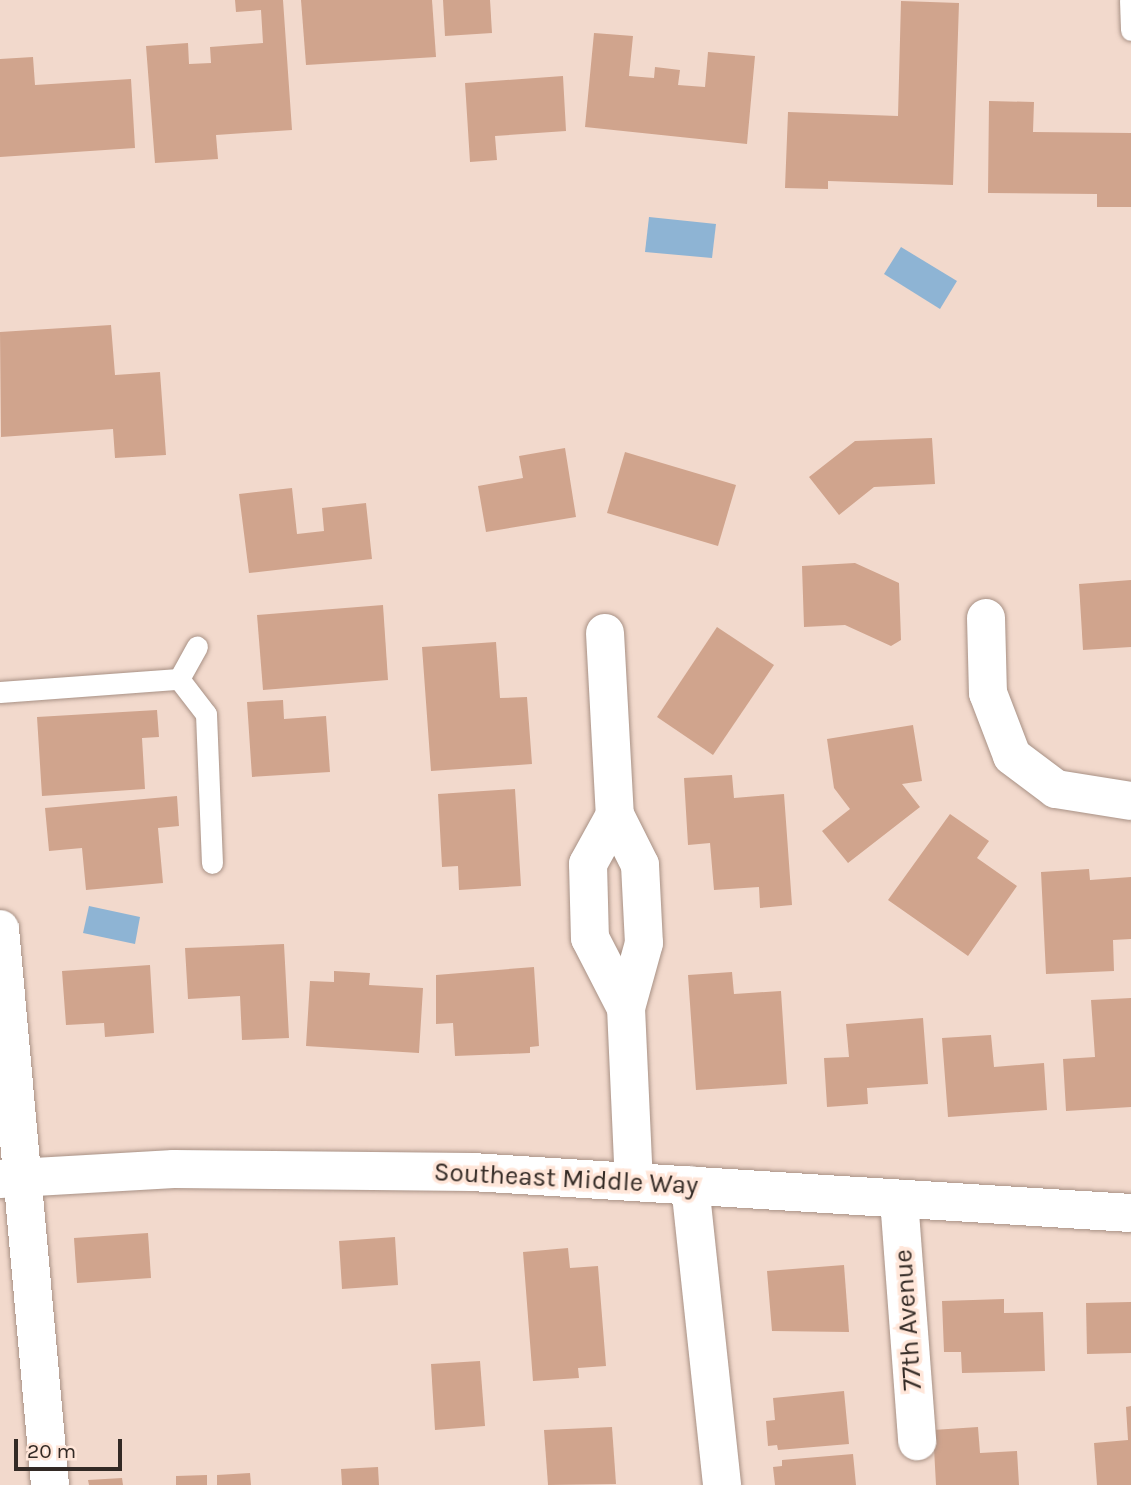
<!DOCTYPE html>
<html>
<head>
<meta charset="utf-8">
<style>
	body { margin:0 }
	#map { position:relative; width:1131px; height:1485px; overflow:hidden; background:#f2d9cc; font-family:Karla,sans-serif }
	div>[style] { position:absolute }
	.water>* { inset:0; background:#8eb4d4 }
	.building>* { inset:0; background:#d0a48d }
	.roads { filter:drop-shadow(0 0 2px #a89185) drop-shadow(0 0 2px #a89185) }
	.service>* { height:21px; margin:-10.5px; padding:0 10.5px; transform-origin:10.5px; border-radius:10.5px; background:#fff }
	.minor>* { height:38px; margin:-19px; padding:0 19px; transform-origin:19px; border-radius:19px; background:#fff }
	.tertiary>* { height:38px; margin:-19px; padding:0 19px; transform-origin:19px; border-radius:19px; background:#fff }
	span { translate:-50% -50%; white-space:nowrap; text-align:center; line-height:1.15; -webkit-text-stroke:7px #ffe6d9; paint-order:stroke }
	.street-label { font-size:26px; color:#332a25 }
	.scale { position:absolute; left:14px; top:1439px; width:108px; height:32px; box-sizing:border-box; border:4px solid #332a25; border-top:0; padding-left:9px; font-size:21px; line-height:24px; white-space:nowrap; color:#332a25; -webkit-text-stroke:5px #ffe6d9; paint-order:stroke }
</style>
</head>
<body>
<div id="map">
	<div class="water">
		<div style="clip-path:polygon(649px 217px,716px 224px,712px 258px,645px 252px)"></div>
		<div style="clip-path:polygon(901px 247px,957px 281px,940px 309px,884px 274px)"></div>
		<div style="clip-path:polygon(89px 906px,140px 917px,135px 944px,83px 933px)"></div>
	</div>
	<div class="building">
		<div style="clip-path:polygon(235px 0,283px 0,292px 130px,216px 135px,218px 159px,155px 163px,146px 46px,188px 43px,189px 64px,211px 63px,210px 47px,263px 43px,261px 10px,236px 12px)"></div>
		<div style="clip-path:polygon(301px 0,432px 0,436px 57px,306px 65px)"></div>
		<div style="clip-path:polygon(443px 0,490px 0,492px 33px,445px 36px)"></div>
		<div style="clip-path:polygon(901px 1px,959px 3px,953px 185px,828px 181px,828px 189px,785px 188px,788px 112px,898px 116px)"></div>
		<div style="clip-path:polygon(594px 33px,633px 36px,629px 76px,654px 78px,655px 67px,680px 70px,678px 85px,705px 87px,708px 52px,755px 56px,747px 144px,585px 127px)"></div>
		<div style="clip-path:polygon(33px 57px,35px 85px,131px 79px,135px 148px,0 157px,0 59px)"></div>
		<div style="clip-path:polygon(563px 76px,566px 131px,495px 136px,497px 160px,470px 162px,465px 83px)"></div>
		<div style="clip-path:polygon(989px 101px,1034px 102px,1033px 132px,1131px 133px,1131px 207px,1097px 207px,1097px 194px,988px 193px)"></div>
		<div style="clip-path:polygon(111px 325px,115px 375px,160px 372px,166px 455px,115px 458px,113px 429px,1px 437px,0 332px)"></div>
		<div style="clip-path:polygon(932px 438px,935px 484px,874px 487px,839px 515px,809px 477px,855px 441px)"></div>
		<div style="clip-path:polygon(565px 448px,576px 517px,486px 532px,478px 486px,523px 478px,519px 456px)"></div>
		<div style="clip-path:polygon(625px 452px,736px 485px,718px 546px,607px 513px)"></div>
		<div style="clip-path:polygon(292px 488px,297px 534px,324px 531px,322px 508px,366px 503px,372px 559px,249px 573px,239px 494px)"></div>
		<div style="clip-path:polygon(855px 563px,899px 583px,901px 640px,891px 646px,845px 625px,804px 627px,802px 566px)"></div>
		<div style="clip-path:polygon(1131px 580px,1131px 647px,1083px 650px,1079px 584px)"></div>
		<div style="clip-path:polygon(383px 605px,388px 680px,263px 690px,257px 615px)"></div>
		<div style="clip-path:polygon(717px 627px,774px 665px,713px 755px,657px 717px)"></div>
		<div style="clip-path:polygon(496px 642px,500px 698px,527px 697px,532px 764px,431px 771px,422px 647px)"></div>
		<div style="clip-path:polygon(283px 700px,284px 719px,326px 716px,330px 772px,252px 777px,247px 702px)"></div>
		<div style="clip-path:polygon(157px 710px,159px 737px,142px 738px,145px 789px,42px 796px,37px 717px)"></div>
		<div style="clip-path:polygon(913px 725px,922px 781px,902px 784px,920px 807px,848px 863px,822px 831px,850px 809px,834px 788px,827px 739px)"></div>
		<div style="clip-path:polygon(732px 775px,734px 798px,784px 794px,792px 905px,760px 908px,759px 887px,714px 890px,710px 843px,688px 845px,684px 778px)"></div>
		<div style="clip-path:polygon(515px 789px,521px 886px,459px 890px,458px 866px,442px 867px,438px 794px)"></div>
		<div style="clip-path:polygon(177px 796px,179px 826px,158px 828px,163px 883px,86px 890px,82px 848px,49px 851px,45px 808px)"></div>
		<div style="clip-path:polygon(950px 814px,989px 841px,977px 858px,1017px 886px,968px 956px,888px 900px)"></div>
		<div style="clip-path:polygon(1089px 869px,1090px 880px,1131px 877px,1131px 939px,1113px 940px,1114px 971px,1046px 974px,1041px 872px)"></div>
		<div style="clip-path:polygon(284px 944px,289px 1038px,242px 1040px,240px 996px,188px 999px,185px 948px)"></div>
		<div style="clip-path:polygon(150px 965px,154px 1033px,105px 1037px,104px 1023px,66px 1025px,62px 971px)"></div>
		<div style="clip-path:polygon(534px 967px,539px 1046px,530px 1047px,530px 1053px,455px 1056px,453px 1023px,436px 1024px,436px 975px)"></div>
		<div style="clip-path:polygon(334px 971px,370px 973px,369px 985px,423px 988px,419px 1053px,306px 1046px,310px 981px,334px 982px)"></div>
		<div style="clip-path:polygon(732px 972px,734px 994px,781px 991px,787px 1084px,696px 1090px,688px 975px)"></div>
		<div style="clip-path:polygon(1131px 998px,1131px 1107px,1066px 1111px,1063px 1059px,1095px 1057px,1091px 1000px)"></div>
		<div style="clip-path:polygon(923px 1018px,928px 1084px,867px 1088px,868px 1104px,827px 1107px,824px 1058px,849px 1057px,846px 1024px)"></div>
		<div style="clip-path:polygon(991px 1035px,994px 1067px,1044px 1063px,1047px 1110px,948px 1117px,942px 1038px)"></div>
		<div style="clip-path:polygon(148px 1233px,151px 1278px,77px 1283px,74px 1238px)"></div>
		<div style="clip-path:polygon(395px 1237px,398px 1285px,342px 1289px,339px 1241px)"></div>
		<div style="clip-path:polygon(568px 1248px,570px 1268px,598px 1266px,606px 1366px,578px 1368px,579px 1378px,533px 1381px,523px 1252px)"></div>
		<div style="clip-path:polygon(844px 1265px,849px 1332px,772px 1331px,767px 1271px)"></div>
		<div style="clip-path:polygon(1004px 1299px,1004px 1313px,1043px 1312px,1045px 1371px,962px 1373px,961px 1352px,944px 1352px,942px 1301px)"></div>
		<div style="clip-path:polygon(1131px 1302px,1131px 1353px,1087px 1354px,1086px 1303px)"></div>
		<div style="clip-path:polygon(480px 1361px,485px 1426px,435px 1430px,431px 1364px)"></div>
		<div style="clip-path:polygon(844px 1391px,849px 1444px,778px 1450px,777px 1445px,768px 1446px,766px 1421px,775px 1420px,773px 1398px)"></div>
		<div style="clip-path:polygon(1131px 1406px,1131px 1485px,1097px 1485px,1094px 1443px,1128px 1440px,1126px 1407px)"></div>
		<div style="clip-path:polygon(612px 1427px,616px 1484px,548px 1485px,544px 1430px)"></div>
		<div style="clip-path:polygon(978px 1427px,980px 1453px,1017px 1451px,1019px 1485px,936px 1485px,933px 1430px)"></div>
		<div style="clip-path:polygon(853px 1454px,856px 1485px,775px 1485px,773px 1467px,782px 1466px,782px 1460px)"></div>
		<div style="clip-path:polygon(378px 1467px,379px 1485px,342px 1485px,341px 1469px)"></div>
		<div style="clip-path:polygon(250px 1473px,251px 1485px,217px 1485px,217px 1475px)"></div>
		<div style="clip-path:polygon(207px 1475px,207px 1485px,176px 1485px,176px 1476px)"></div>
		<div style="clip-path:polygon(122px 1478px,123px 1485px,89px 1485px,88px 1480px)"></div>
	</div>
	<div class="roads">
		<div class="service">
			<div style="left:1130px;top:0;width:30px;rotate:88deg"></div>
			<div style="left:179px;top:679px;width:44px;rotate:52.4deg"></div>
			<div style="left:206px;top:714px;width:149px;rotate:87.7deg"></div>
			<div style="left:0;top:692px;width:179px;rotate:-4.2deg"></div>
			<div style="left:179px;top:679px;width:37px;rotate:-61deg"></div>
		</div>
		<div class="minor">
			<div style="left:986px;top:618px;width:75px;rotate:88.5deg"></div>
			<div style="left:988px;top:693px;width:67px;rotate:69.1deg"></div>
			<div style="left:1012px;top:756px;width:55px;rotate:36.9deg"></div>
			<div style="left:1056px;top:789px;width:76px;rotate:9.1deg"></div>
			<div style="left:605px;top:633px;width:182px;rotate:86.9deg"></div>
			<div style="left:615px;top:815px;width:56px;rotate:63.4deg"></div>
			<div style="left:640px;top:865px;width:78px;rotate:87.1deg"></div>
			<div style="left:644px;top:943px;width:67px;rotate:105.5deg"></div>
			<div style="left:626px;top:1008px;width:173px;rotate:87.4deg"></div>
			<div style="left:615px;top:815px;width:56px;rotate:118.9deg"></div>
			<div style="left:588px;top:864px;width:74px;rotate:88.5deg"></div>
			<div style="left:590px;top:938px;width:79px;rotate:62.8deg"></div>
			<div style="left:0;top:929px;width:558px;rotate:84.86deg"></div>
			<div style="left:690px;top:1185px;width:302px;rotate:83.9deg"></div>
			<div style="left:899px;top:1199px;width:243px;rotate:85.7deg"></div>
		</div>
		<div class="tertiary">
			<div style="left:0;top:1179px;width:174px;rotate:-3.3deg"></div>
			<div style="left:174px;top:1169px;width:298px;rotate:0.6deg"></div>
			<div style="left:472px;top:1172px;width:660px;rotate:3.56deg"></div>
		</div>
	</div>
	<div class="street-label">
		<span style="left:566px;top:1179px;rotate:3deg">Southeast Middle Way</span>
		<span style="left:908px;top:1320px;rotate:-94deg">77th Avenue</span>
	</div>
	<div class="scale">20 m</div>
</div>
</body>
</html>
